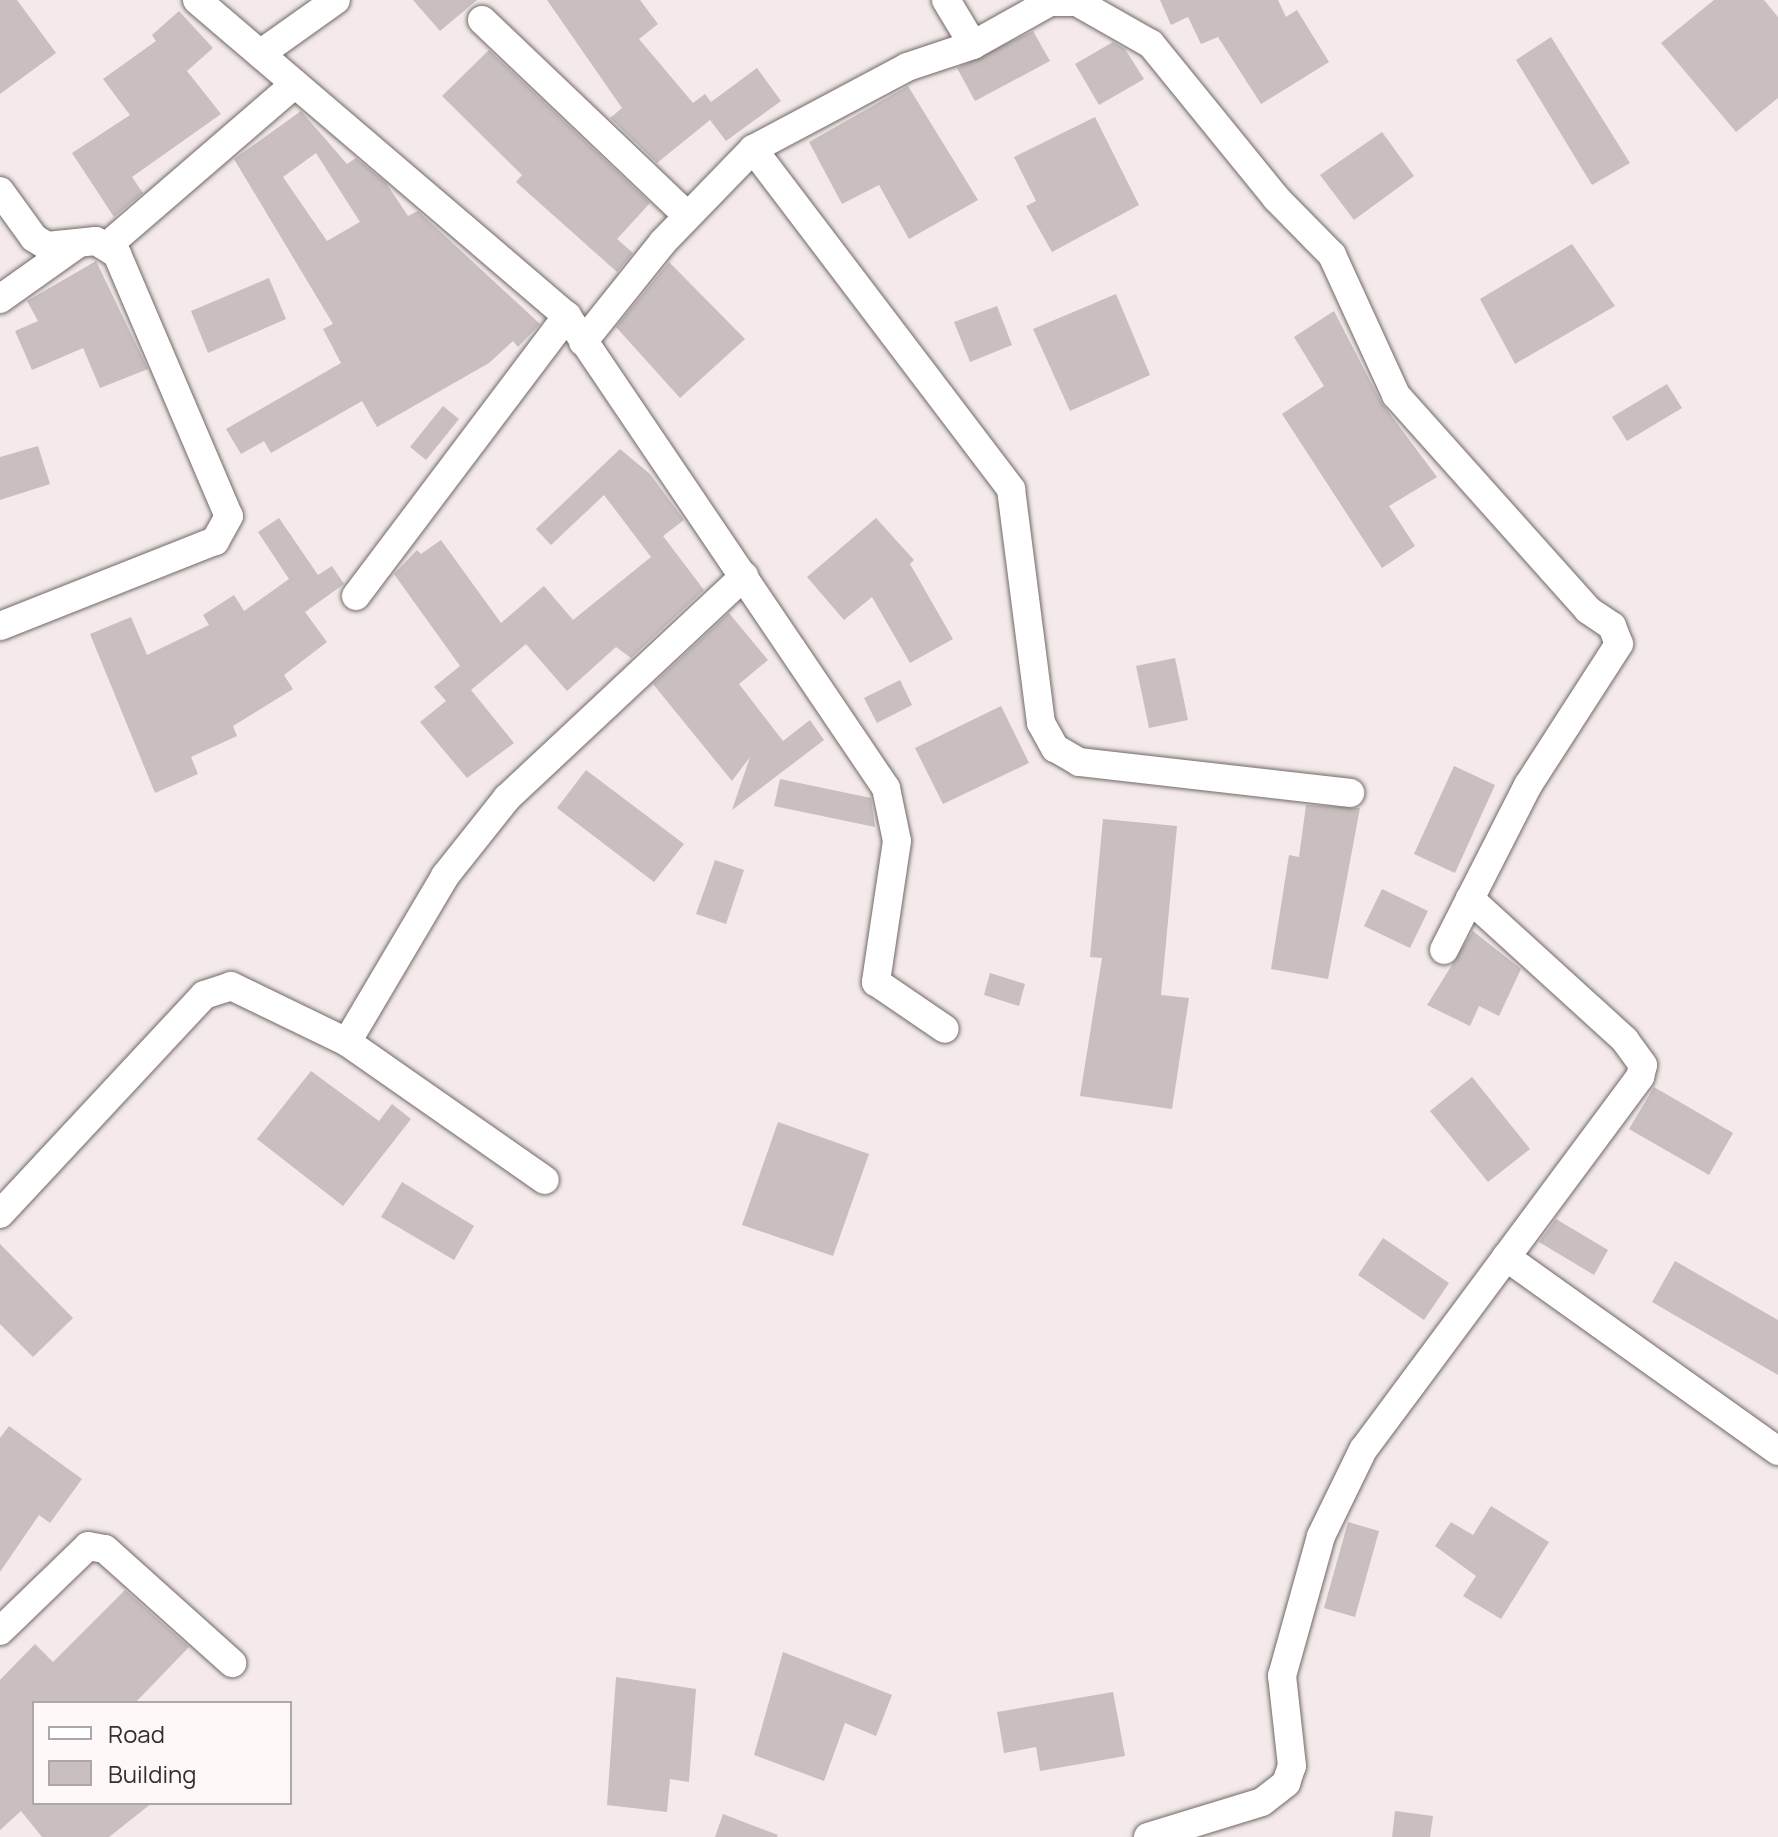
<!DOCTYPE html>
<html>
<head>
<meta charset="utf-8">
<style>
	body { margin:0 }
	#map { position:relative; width:1778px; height:1837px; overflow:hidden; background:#f3eae9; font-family:Manrope,sans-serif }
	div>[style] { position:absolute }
	.building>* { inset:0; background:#c8bfbe }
	.roads { filter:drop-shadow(0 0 2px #716867) drop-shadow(0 0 2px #716867) }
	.minor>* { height:28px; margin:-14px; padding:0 14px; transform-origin:14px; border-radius:14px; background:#fff }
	span { translate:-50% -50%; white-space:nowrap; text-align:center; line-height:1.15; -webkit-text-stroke:6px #fef8f8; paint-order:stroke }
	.legend { position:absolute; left:32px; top:1701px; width:260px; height:104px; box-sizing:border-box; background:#fef8f8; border:2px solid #ada8a8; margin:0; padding:10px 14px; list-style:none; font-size:24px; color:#33302f }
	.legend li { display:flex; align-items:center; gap:16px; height:40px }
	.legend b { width:40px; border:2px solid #ada8a8 }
</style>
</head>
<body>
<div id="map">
	<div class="building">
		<div style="clip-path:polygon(0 0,17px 0,56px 53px,0 94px)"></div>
		<div style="clip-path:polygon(413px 0,477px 0,440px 31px)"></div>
		<div style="clip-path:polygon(547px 0,640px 0,658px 24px,639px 39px,693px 103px,705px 94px,711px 102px,757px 68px,781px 101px,726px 141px,710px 120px,657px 163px,610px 118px,622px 108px)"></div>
		<div style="clip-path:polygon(1160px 0,1278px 0,1286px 17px,1297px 10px,1329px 62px,1261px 104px,1218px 37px,1201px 44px,1188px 17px,1171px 25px)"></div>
		<div style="clip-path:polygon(1714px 0,1764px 0,1778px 17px,1778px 98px,1736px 132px,1661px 43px)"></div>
		<div style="clip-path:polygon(179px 11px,213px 48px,187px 71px,221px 114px,132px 177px,143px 193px,114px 217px,72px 153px,130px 115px,103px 79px,156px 41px,152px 35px)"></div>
		<div style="clip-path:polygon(1033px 31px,1050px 61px,975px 101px,957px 68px)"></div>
		<div style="clip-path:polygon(1551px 37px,1630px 163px,1592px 185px,1516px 60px)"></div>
		<div style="clip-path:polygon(1113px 42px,1125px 49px,1144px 79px,1099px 105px,1075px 64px)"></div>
		<div style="clip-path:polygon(489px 50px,650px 203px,617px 239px,633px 253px,617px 272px,516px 182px,522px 175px,442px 96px)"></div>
		<div style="clip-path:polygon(908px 86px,978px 200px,909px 239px,879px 185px,842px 204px,809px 142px)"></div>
		<div style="clip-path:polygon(evenodd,301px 111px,347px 164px,356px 158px,386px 183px,408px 216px,418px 211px,540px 324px,518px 347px,513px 341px,489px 363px,377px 427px,362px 401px,271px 453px,264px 441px,241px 454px,226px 429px,341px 363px,323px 329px,333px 324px,234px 159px,301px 111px,316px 153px,360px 222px,327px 241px,283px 177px,316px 153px)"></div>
		<div style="clip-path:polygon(1095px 117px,1139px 205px,1052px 252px,1026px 206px,1036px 201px,1014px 157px)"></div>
		<div style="clip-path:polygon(1382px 132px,1414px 176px,1354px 220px,1320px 175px)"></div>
		<div style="clip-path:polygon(1572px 244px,1615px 306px,1515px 364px,1480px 299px)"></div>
		<div style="clip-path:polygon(96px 261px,148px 369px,100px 388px,83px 348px,32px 370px,15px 331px,38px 321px,27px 301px)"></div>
		<div style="clip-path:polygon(669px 262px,745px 339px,680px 398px,616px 327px)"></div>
		<div style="clip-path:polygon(269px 278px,286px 319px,208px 353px,191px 311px)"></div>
		<div style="clip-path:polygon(1116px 294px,1150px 375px,1070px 411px,1033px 329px)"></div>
		<div style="clip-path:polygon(997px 306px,1012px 345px,970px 362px,954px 322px)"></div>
		<div style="clip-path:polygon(1334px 311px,1381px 402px,1437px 477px,1389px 506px,1415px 546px,1382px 568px,1282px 414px,1324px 386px,1294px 337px)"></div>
		<div style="clip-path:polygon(1667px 384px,1682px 408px,1627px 441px,1612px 417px)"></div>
		<div style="clip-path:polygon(443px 406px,459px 419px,426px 460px,410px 447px)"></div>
		<div style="clip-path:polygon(38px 446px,50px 484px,0 500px,0 457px)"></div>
		<div style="clip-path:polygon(620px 449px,650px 474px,684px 520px,663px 536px,704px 590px,631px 658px,616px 647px,567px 691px,526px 644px,471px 690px,514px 743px,467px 778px,420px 722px,446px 701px,434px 687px,460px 666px,394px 574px,417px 550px,421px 554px,441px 540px,501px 623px,544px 586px,573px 620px,651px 557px,604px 495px,551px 545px,536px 529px)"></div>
		<div style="clip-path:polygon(279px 518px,318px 575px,332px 566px,344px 584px,305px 612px,327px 642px,284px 675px,293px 689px,233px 726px,237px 736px,191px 757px,198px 774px,155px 793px,90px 634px,131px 617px,147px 655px,209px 625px,203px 615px,234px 595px,244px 611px,289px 579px,258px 532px)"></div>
		<div style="clip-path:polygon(876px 518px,914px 560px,910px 564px,953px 639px,910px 663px,872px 597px,844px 620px,807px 577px)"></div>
		<div style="clip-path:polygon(729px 613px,768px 660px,739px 684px,783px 741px,810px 720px,824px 740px,732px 810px,750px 757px,732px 781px,653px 684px)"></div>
		<div style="clip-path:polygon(1175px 658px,1188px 720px,1149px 728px,1136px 666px)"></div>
		<div style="clip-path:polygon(900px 680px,912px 705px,877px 723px,864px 698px)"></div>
		<div style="clip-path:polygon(1001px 706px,1029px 763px,943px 804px,915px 748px)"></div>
		<div style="clip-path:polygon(1454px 766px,1495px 785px,1455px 873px,1414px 854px)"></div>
		<div style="clip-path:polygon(586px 770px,684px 844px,654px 882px,557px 808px)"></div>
		<div style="clip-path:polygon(780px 779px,871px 798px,875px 827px,774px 806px)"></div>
		<div style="clip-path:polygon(1306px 805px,1360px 808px,1328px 979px,1271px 969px,1289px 855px,1299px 857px)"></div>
		<div style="clip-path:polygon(1103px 819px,1177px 826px,1161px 995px,1189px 998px,1172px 1109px,1080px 1096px,1102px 958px,1090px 957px)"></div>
		<div style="clip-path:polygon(715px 860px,744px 870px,726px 924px,696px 914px)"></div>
		<div style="clip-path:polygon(1382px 889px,1428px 911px,1410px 948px,1364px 926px)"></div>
		<div style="clip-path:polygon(1473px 931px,1521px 969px,1499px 1016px,1479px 1006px,1470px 1026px,1427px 1005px)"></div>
		<div style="clip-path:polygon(990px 973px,1025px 984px,1019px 1006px,984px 995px)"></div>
		<div style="clip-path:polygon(311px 1071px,379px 1121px,392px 1104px,411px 1119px,343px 1206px,257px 1139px)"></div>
		<div style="clip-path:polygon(1472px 1077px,1530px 1149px,1488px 1182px,1430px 1111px)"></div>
		<div style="clip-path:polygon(1654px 1087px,1733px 1133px,1709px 1175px,1629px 1129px)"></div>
		<div style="clip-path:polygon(778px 1122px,869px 1154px,833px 1256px,742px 1225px)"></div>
		<div style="clip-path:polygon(402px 1182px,474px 1226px,454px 1260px,381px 1217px)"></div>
		<div style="clip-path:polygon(1556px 1219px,1608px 1250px,1594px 1275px,1539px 1242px)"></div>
		<div style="clip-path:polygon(1383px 1238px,1449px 1283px,1424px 1320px,1358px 1275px)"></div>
		<div style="clip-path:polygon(0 1244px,73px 1318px,33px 1357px,0 1324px)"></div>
		<div style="clip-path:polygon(1675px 1261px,1778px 1320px,1778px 1375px,1652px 1302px)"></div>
		<div style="clip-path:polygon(9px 1426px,82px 1479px,50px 1523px,39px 1515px,0 1572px,0 1438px)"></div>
		<div style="clip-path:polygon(1491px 1506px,1549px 1542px,1501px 1619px,1463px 1596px,1476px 1576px,1435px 1546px,1451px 1522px,1473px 1535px)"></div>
		<div style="clip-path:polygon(1348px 1522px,1379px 1531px,1355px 1617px,1324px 1608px)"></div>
		<div style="clip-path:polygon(125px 1590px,189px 1647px,135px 1703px,34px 1703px,34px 1803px,152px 1803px,109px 1837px,42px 1837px,21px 1811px,0 1830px,0 1680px,35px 1644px,53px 1662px)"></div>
		<div style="clip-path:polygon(783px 1652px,892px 1695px,876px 1736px,845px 1723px,824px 1781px,754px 1755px)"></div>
		<div style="clip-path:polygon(616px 1677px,696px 1689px,689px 1782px,670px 1779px,667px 1812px,607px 1805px)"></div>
		<div style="clip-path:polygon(1113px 1692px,1125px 1756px,1040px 1771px,1036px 1747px,1004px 1753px,997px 1712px)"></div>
		<div style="clip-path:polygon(1395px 1811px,1433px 1816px,1430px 1837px,1392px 1837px)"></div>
		<div style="clip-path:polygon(723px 1814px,778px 1835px,777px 1837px,715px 1837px)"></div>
	</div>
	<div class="roads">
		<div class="minor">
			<div style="left:197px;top:0;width:487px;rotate:40.5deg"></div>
			<div style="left:567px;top:316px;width:570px;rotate:55.95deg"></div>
			<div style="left:886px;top:788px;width:54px;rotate:78.3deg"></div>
			<div style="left:897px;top:841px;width:143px;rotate:98.5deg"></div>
			<div style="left:876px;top:982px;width:83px;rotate:34.3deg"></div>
			<div style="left:946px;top:0;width:52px;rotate:59deg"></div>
			<div style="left:482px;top:20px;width:284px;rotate:43.6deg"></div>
			<div style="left:260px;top:54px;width:93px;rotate:-35.4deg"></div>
			<div style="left:753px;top:149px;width:427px;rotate:52.8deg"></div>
			<div style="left:1011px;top:489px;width:236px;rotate:82.7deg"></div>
			<div style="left:1041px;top:723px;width:29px;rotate:61deg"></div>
			<div style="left:1055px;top:748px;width:28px;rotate:30deg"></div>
			<div style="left:1079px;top:762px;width:273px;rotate:6.5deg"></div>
			<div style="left:0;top:191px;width:58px;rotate:54.1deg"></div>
			<div style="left:34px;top:238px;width:15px;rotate:32deg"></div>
			<div style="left:47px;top:246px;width:49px;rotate:-5.8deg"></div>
			<div style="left:96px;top:241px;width:25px;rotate:32deg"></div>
			<div style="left:117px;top:254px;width:285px;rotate:66.9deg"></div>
			<div style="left:229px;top:516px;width:29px;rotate:119deg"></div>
			<div style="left:215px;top:541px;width:231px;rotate:158.4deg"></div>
			<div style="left:107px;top:246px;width:248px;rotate:-40.8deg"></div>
			<div style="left:0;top:299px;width:93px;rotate:-35.4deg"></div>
			<div style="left:583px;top:342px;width:128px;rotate:-51.3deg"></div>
			<div style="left:663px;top:242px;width:129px;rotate:-45.9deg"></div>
			<div style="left:753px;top:149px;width:174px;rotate:-28deg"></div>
			<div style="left:907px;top:67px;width:70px;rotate:-18.4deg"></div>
			<div style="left:973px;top:45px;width:88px;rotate:-29.2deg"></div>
			<div style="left:1050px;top:2px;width:27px"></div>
			<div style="left:1077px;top:2px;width:85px;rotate:29.6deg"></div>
			<div style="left:1151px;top:44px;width:198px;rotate:50.9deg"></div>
			<div style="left:1276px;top:198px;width:80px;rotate:45.5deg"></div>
			<div style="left:1332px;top:255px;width:154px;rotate:65.4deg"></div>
			<div style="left:1396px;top:395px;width:288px;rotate:48.2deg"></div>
			<div style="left:1588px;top:610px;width:29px;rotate:34deg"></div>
			<div style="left:1612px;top:626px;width:19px;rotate:69deg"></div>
			<div style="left:1619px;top:644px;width:168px;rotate:122.8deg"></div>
			<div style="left:1528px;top:785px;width:185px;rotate:117deg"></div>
			<div style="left:356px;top:596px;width:351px;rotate:-53deg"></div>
			<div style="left:347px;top:1042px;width:193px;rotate:-59.4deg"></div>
			<div style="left:445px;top:876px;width:100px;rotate:-51.5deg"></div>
			<div style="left:507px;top:798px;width:325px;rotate:-43.1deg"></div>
			<div style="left:0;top:1214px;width:299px;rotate:-47deg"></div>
			<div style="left:204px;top:995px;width:28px;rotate:-18deg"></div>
			<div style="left:231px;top:986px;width:129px;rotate:25.8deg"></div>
			<div style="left:347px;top:1042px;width:241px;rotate:34.9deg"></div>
			<div style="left:1506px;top:1257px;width:334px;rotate:35.5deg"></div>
			<div style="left:0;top:1631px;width:122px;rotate:-44deg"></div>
			<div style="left:88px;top:1546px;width:17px;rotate:10deg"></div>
			<div style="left:105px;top:1549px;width:171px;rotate:41.9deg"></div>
			<div style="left:1148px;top:1837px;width:119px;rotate:-17.1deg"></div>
			<div style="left:1262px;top:1802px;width:31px;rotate:-38deg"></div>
			<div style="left:1286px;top:1783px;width:18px;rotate:-71deg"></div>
			<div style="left:1292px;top:1766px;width:91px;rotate:-96.3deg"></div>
			<div style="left:1282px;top:1676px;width:145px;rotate:-74.4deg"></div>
			<div style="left:1321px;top:1536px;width:96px;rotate:-64deg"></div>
			<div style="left:1363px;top:1450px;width:465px;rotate:-53.4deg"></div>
			<div style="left:1640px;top:1077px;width:12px;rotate:-76deg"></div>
			<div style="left:1643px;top:1065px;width:31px;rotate:-126deg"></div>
			<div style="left:1625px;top:1040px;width:210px;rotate:-137.7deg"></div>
		</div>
	</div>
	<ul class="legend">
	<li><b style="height:10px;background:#fff"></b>Road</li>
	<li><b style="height:22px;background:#c8bfbe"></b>Building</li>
	</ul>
</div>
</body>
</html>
